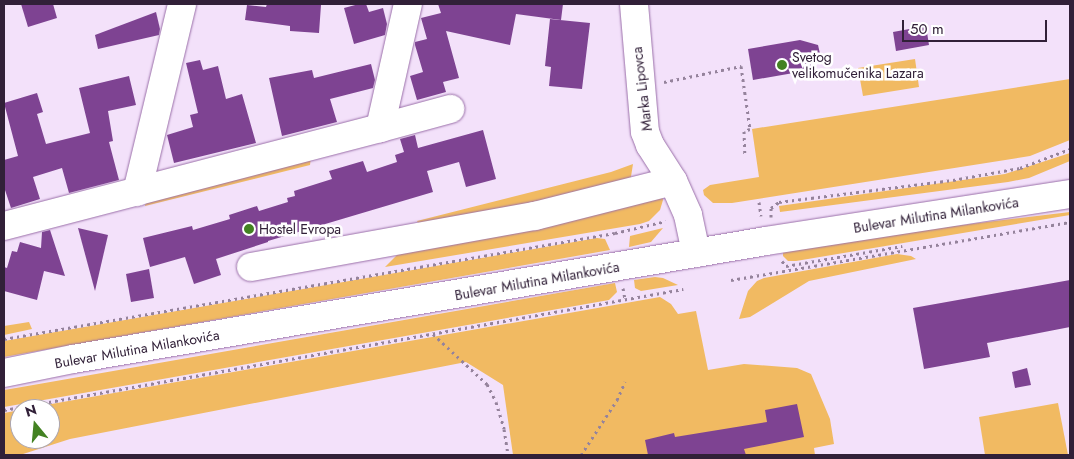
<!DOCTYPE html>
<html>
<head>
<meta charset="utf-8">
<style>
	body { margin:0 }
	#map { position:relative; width:1074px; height:459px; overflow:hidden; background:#f3e1fa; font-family:Jost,sans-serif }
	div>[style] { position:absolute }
	.green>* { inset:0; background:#f1ba62 }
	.building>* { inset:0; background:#7e4392 }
	.path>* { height:3px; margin-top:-1.5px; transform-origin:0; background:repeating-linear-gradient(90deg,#95839c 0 2.5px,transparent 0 6.5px) }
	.roads { filter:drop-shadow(0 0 1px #9a6fa9) drop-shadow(0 0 1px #9a6fa9) }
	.minor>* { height:28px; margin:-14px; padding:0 14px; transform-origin:14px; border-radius:14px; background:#fff }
	.dots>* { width:14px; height:14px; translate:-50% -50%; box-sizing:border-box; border:2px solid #fff; border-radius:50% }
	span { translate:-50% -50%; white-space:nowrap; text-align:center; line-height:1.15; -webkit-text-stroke:5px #fff; paint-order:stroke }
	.poi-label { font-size:14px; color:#312038 }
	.left { translate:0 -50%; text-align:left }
	.street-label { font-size:14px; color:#312038 }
	.frame { position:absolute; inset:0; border:5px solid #312038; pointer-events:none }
	.north { position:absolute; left:10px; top:399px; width:50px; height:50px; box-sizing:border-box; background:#fff; border:1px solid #ada6af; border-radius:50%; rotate:343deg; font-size:14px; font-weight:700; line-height:20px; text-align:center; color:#312038 }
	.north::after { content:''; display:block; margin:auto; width:18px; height:22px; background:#438222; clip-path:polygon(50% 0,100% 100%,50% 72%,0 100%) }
	.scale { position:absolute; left:902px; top:20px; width:145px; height:22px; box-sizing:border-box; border:2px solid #312038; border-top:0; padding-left:6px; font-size:15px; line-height:18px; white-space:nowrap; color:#312038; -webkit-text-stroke:4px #fff; paint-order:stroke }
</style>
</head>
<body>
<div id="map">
	<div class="green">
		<div style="clip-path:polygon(915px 59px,919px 87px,863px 96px,858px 68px)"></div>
		<div style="clip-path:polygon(1070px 79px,1070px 140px,1030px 156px,732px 203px,713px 203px,704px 195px,703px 190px,710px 185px,759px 177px,752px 129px)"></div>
		<div style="clip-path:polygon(1070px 153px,1070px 161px,1029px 178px,1008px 182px,780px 212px,779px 206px,1005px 174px)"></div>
		<div style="clip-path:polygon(311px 157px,310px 165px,145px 206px,146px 197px)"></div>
		<div style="clip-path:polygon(633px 164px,630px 183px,421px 229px,417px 221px,611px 172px)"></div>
		<div style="clip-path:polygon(662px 195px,663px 200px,660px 210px,649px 221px,640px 224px,385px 267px,398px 254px)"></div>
		<div style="clip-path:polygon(1070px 212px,1070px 215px,796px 261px,788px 261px,783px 256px,783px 252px,887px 234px)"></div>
		<div style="clip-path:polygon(663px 228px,651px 242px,629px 247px,630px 236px)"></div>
		<div style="clip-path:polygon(597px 238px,605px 239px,610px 250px,4px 357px,4px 341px)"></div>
		<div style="clip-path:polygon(897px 254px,911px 256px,916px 259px,809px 281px,750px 317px,739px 319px,748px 291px,757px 281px,764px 278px)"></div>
		<div style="clip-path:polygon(655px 277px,663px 278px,678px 285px,641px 291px,635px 288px,634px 280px)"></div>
		<div style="clip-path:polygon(615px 283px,617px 292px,609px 300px,4px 407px,4px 390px,16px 388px)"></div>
		<div style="clip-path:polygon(660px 297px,671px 304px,678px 314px,696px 311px,708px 370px,744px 364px,797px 368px,811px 374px,830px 419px,834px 444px,814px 448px,815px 455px,513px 455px,503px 385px,466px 362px,70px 439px,20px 455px,4px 455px,4px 413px,20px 410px,20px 439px,50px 439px,50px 409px,23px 409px)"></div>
		<div style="clip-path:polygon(29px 322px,32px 329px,4px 335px,4px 326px)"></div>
		<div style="clip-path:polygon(1058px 403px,1068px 455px,985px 455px,979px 417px)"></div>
	</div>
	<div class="building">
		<div style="clip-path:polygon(21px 4px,53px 4px,57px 18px,28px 27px)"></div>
		<div style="clip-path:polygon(267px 4px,321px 5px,319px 33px,290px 31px,290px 26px,245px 20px,247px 5px,266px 7px)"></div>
		<div style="clip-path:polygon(359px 4px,366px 4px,369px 12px,383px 8px,387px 24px,385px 35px,354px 44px,344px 8px)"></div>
		<div style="clip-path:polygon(438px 4px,563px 4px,561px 20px,516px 14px,510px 45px,446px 31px,459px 78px,443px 82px,446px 92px,417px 100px,410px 76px,423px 72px,415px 45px,415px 42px,427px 39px,421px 18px,441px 13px)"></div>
		<div style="clip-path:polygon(156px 12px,160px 29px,159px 35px,98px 49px,95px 35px)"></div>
		<div style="clip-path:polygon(550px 19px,590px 23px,582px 89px,549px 86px,551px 67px,545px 66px)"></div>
		<div style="clip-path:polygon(926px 26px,929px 45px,896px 51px,893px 32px)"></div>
		<div style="clip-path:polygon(800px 40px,818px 45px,821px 58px,805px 71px,753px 80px,748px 49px)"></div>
		<div style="clip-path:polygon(200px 60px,203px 70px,218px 66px,226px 99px,242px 94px,256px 143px,174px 163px,167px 135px,193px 127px,190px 115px,198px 113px,186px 63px)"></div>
		<div style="clip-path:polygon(371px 64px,375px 80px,373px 88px,330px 99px,337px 122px,282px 136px,269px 78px,312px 70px,314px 78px)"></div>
		<div style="clip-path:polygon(129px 76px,136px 105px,108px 111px,113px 141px,109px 142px,119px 180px,69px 193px,62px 168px,33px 177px,40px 199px,11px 208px,4px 187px,4px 160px,18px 156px,4px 103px,37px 93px,43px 112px,37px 114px,46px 144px,90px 133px,79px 88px)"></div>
		<div style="clip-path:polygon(483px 130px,496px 179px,466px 187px,459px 162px,427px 171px,433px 192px,268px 241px,268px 242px,216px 259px,221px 275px,194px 284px,185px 257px,150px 267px,143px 238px,192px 226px,193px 230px,230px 219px,229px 215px,257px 206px,259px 211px,288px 202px,287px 198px,295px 196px,294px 191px,332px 179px,329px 171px,363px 161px,367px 172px,397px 162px,395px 155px,404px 152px,400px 139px,415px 135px,418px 148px)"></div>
		<div style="clip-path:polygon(78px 228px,108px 235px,95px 291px)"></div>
		<div style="clip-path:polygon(50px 230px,65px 276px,44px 271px,37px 300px,4px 291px,4px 267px,7px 268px,12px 251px,17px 252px,20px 242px,41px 248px,42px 232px)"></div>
		<div style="clip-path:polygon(149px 269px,154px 298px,131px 302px,126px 274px)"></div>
		<div style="clip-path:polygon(1070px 280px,1070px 327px,987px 343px,990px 357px,924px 369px,913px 308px)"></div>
		<div style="clip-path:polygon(1027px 368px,1031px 385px,1015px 388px,1012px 372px)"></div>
		<div style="clip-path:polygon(797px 404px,804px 437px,744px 449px,746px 455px,648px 455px,645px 440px,674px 433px,675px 437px,767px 422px,765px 410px)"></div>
	</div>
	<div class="path">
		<div style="left:664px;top:82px;width:79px;rotate:-11.7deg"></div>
		<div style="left:741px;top:66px;width:64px;rotate:81.9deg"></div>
		<div style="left:750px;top:129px;width:6px;rotate:162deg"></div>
		<div style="left:744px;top:131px;width:24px;rotate:88deg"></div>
		<div style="left:759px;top:202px;width:14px;rotate:82deg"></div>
		<div style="left:771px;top:217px;width:9px;rotate:-90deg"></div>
		<div style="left:771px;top:208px;width:10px;rotate:-37deg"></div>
		<div style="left:779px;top:202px;width:175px;rotate:-7.2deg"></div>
		<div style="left:953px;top:180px;width:68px;rotate:-10.2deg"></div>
		<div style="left:1020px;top:168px;width:53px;rotate:-20.8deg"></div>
		<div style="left:782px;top:261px;width:6px;rotate:51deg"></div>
		<div style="left:786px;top:266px;width:118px;rotate:-9.8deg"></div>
		<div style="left:731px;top:280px;width:344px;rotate:-9.7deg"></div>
		<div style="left:623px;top:288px;width:11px;rotate:80deg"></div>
		<div style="left:433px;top:334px;width:74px;rotate:42.8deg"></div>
		<div style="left:487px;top:384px;width:20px;rotate:63deg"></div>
		<div style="left:496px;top:402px;width:28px;rotate:73deg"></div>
		<div style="left:504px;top:429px;width:26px;rotate:81deg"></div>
		<div style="left:4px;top:339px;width:620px;rotate:-9.84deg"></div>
		<div style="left:615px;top:233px;width:52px;rotate:-13.2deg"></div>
		<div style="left:4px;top:410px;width:690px;rotate:-10.1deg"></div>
		<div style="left:581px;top:455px;width:66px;rotate:-56.8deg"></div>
		<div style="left:617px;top:400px;width:20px;rotate:-66deg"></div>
	</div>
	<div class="roads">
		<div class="minor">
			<div style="left:634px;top:4px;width:128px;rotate:85.1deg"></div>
			<div style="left:645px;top:132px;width:14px;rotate:69deg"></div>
			<div style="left:650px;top:145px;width:43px;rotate:57.4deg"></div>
			<div style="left:673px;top:181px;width:37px;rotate:66deg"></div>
			<div style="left:688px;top:215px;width:39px;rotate:78deg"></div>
			<div style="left:380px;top:128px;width:73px;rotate:-15.2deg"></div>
			<div style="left:137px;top:192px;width:193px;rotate:-76.5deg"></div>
			<div style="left:4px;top:226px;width:389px;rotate:-14.6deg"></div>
			<div style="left:380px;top:128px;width:127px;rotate:-77.3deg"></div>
			<div style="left:251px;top:267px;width:289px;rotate:-10.2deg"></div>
			<div style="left:535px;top:216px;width:142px;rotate:-14.2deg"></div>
			<div style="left:4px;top:373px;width:70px;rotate:-11.5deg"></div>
			<div style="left:73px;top:359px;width:703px;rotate:-9.66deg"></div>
			<div style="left:766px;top:241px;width:308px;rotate:-8.8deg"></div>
		</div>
	</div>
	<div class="dots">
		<div style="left:782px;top:65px;background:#438222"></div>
		<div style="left:249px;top:229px;background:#438222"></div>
	</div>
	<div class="poi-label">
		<span class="left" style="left:792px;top:65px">Svetog<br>velikomučenika Lazara</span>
		<span class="left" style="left:259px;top:229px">Hostel Evropa</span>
	</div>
	<div class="street-label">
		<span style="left:642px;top:89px;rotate:-97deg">Marka Lipovca</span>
		<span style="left:936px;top:215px;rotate:-9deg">Bulevar Milutina Milankovića</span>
		<span style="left:537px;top:281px;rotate:-10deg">Bulevar Milutina Milankovića</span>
		<span style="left:137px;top:349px;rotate:-10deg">Bulevar Milutina Milankovića</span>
	</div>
	<div class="frame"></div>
	<div class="north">N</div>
	<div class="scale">50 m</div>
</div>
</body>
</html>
